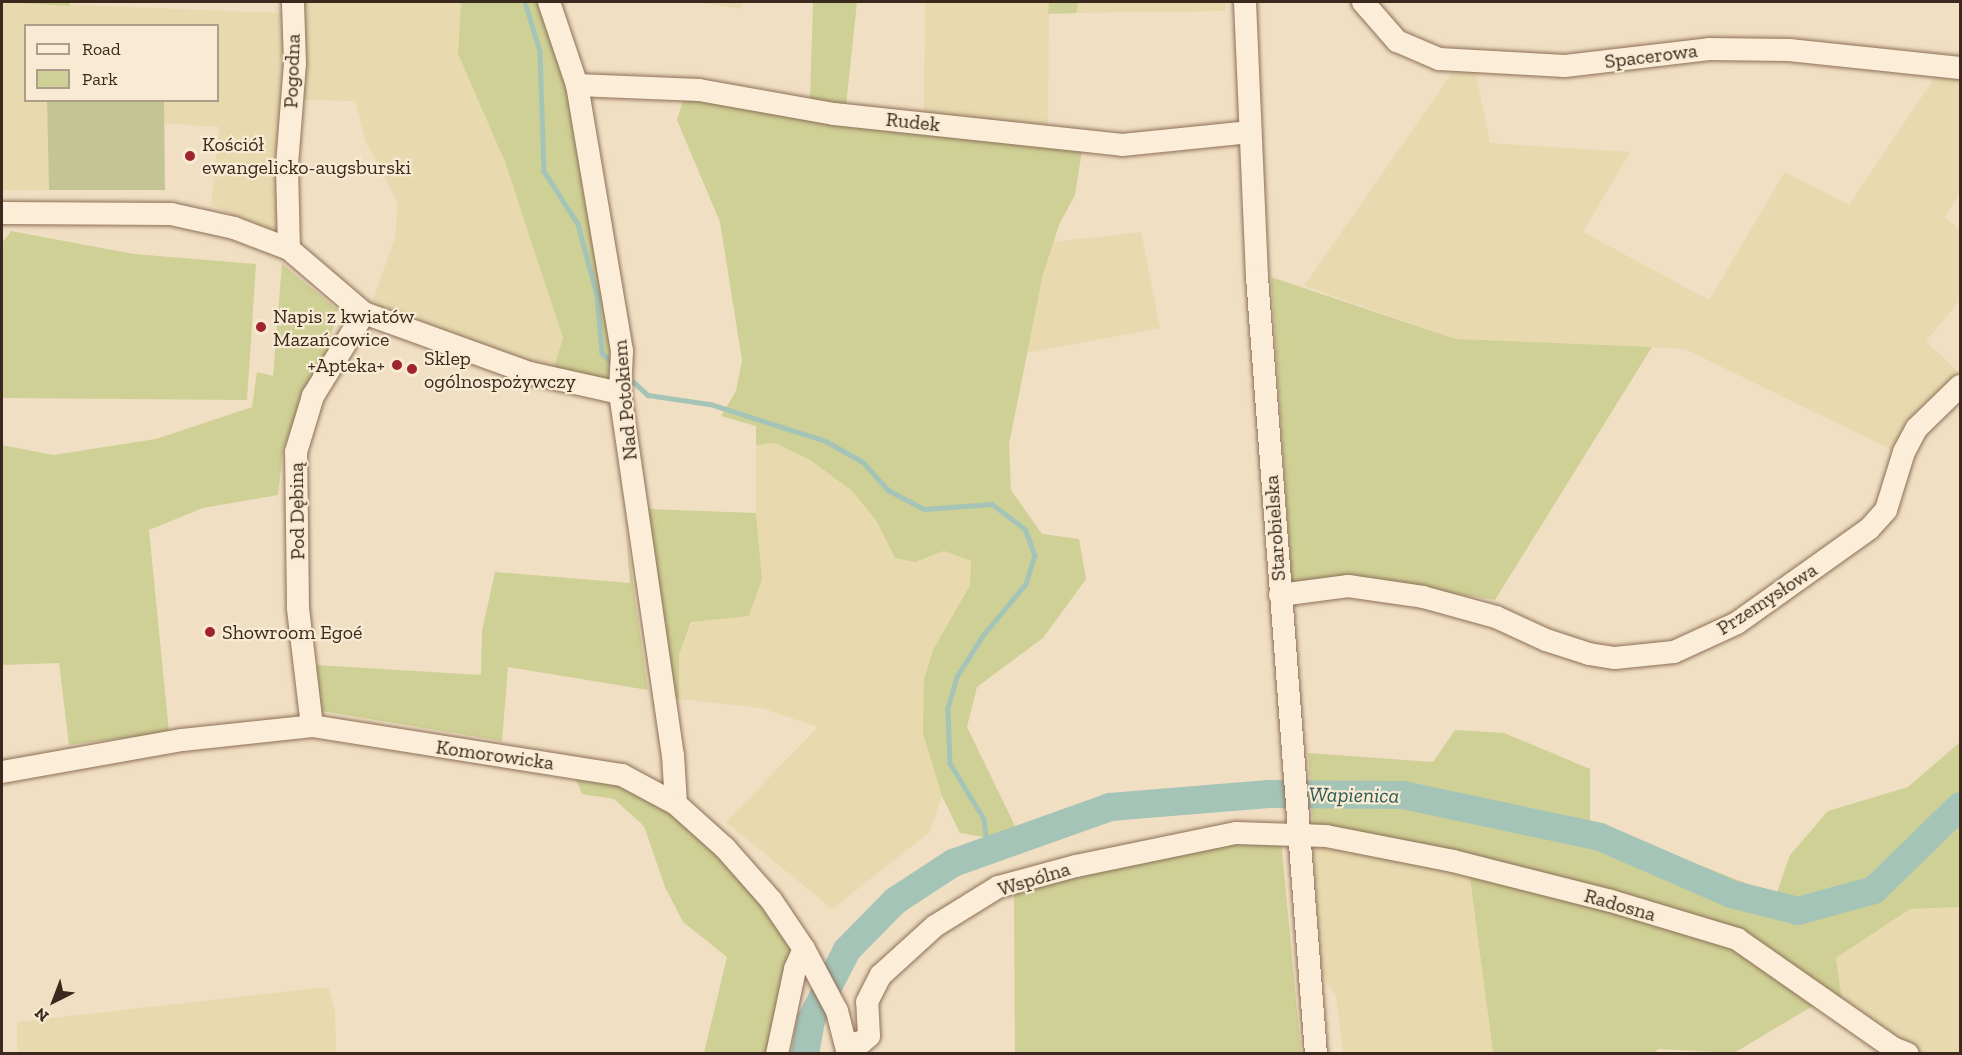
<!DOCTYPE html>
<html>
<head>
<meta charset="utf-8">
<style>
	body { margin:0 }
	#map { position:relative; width:1962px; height:1055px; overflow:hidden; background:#f1dfc3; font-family:"Zilla Slab",serif }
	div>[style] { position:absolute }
	.farmland>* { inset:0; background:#e8d9af }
	.green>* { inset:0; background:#cfd095 }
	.cemetery>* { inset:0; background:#c3c595 }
	.stream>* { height:4.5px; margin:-2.25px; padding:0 2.25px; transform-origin:2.25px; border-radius:2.25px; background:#a5c4b8 }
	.river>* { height:28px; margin:-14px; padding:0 14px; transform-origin:14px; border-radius:14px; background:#a5c4b8 }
	.roads { filter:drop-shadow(0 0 2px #8d6f58) drop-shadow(0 0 2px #8d6f58) }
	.minor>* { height:22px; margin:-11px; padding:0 11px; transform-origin:11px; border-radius:11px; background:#fbedd7 }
	.dots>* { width:16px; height:16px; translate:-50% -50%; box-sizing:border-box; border:3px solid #f8ead3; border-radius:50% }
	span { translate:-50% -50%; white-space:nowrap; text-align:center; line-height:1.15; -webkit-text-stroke:4.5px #f8ead3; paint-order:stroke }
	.street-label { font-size:20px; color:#3c291d }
	.poi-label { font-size:20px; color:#3c291d }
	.left { translate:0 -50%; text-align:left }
	.right { translate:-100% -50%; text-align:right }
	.water-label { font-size:21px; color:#2b5c55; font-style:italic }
	.frame { position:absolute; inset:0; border:3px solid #3c291d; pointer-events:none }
	.legend { position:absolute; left:24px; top:24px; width:195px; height:78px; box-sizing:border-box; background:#f8ead3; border:2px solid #ad9d8a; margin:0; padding:8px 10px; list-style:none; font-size:18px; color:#3c291d }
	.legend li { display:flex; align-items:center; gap:12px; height:30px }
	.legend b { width:30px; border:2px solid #ad9d8a }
	.north { position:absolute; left:24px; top:971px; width:60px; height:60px; -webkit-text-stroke:4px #f8ead3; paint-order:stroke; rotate:222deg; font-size:16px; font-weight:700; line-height:24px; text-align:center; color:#3c291d }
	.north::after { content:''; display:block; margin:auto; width:21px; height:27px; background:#3c291d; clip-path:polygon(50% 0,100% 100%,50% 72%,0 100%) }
</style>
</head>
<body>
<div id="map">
	<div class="farmland">
		<div style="clip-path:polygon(2px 2px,284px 13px,279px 127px,279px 234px,211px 205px,219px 127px,164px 123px,164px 101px,218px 100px,218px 26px,26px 26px,26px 100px,47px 101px,49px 190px,2px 190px)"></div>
		<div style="clip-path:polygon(302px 2px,461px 2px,458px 54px,505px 162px,563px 338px,553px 370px,416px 324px,372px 303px,395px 237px,398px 203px,366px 142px,355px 101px,302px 100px)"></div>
		<div style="clip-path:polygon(703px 2px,742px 2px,743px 9px,703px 3px)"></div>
		<div style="clip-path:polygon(925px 2px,1049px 2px,1048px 127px,924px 115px)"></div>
		<div style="clip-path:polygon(1078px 2px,1225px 2px,1226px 11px,1076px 13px)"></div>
		<div style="clip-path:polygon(1457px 66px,1475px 70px,1490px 143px,1630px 152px,1583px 232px,1709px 300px,1785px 172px,1849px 205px,1935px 77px,1960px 79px,1960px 192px,1945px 217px,1960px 230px,1960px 300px,1926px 341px,1960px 374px,1903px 430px,1896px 452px,1685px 349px,1456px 339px,1304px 286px)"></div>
		<div style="clip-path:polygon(1141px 232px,1160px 328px,1027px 353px,1043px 274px,1053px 242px)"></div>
		<div style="clip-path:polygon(775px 443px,810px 460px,851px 490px,876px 520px,895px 558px,915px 562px,944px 551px,971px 561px,970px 585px,934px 648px,923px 734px,942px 796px,929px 833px,832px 909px,726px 822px,818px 727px,761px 708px,679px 699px,679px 655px,692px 622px,751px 600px,762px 579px,756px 513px,756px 445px)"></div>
		<div style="clip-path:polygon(1313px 845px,1469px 870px,1493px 1053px,1343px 1053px,1336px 996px,1321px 975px)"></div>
		<div style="clip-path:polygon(1960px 907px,1960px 1053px,1923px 1053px,1894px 1044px,1843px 1007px,1836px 958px,1910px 909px)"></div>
		<div style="clip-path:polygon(328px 987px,335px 1011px,336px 1053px,17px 1053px,17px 1022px)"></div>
	</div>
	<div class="green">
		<div style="clip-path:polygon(2px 2px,70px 2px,70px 6px)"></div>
		<div style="clip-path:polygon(461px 2px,539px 2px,566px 85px,610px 347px,608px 384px,553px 370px,563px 338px,505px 162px,458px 54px)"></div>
		<div style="clip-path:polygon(813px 2px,857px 2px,846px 105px,810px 99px)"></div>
		<div style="clip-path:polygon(1049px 2px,1078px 2px,1076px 13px,1048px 14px)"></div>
		<div style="clip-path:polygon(685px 95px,1082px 151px,1075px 195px,1059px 225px,1043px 274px,1009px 444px,1011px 490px,1042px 534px,1079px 539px,1086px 579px,1043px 638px,977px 687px,967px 727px,1016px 828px,996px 839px,960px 833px,942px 796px,923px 734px,924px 679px,934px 648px,970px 585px,971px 561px,944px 551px,915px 562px,895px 558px,876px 520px,851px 490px,810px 460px,775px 443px,756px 445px,756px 426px,721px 416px,736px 391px,742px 360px,720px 222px,677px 120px)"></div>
		<div style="clip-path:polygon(11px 231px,134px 254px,256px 264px,247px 400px,2px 398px,2px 243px)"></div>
		<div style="clip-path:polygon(282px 264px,338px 310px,325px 358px,307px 386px,283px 450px,278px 495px,203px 508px,149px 530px,169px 732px,69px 745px,59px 663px,2px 665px,2px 445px,53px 455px,156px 439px,252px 407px,257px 372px,273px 376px)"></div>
		<div style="clip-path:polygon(1271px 277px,1456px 339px,1652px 347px,1495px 600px,1345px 576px,1292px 584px)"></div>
		<div style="clip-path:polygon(648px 509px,756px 513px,762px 579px,749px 616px,691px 622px,679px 655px,679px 699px,673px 698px)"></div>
		<div style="clip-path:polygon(626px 533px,648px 690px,508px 667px,502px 741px,321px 711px,316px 665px,481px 675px,482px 631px,495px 572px,630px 583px)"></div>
		<div style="clip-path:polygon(1455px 730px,1504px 733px,1590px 769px,1590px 822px,1776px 895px,1790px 855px,1828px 811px,1908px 787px,1960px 742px,1960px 907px,1910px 909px,1836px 958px,1843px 1007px,1740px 936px,1453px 852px,1313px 824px,1308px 753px,1433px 762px)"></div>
		<div style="clip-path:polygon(572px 771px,614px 780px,675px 814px,766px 905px,791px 945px,770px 1053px,704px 1053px,727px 957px,683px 922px,665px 887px,644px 826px,614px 799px,582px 794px)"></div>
		<div style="clip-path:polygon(1237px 840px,1281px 840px,1301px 1053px,1015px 1053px,1014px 894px,1080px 872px)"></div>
		<div style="clip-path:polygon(1469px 870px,1735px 943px,1816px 1004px,1734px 1053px,1659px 1049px,1651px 1054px,1493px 1053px)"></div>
	</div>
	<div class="cemetery">
		<div style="clip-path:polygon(47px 101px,164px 101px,165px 190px,49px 190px)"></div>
	</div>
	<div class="stream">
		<div style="left:525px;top:2px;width:51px;rotate:73deg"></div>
		<div style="left:540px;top:51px;width:120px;rotate:88.1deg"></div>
		<div style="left:544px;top:171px;width:63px;rotate:57.3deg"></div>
		<div style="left:578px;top:224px;width:73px;rotate:75deg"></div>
		<div style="left:597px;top:295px;width:58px;rotate:85.1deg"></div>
		<div style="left:602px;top:353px;width:18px;rotate:43deg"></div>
		<div style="left:628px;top:377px;width:27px;rotate:42deg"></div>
		<div style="left:648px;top:395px;width:63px;rotate:8.3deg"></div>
		<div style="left:710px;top:404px;width:122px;rotate:17.7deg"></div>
		<div style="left:826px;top:441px;width:43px;rotate:29.6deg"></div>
		<div style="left:863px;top:462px;width:38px;rotate:48deg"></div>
		<div style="left:888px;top:490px;width:41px;rotate:27.8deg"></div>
		<div style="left:924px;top:509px;width:68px;rotate:-4.2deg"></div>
		<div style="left:992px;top:504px;width:41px;rotate:37.1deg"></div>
		<div style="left:1025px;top:529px;width:28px;rotate:69deg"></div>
		<div style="left:1035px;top:555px;width:30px;rotate:107deg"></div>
		<div style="left:1026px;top:584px;width:67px;rotate:129.6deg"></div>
		<div style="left:983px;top:636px;width:49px;rotate:122.4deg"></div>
		<div style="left:957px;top:677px;width:33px;rotate:106deg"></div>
		<div style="left:948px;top:709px;width:54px;rotate:87.9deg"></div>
		<div style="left:950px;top:763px;width:66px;rotate:58.7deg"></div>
		<div style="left:984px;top:819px;width:31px;rotate:83deg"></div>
	</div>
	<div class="river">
		<div style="left:805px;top:1054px;width:35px;rotate:-80deg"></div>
		<div style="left:811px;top:1020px;width:79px;rotate:-62.8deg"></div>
		<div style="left:847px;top:950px;width:69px;rotate:-45.6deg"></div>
		<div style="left:895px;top:901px;width:69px;rotate:-33.2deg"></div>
		<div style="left:953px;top:863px;width:167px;rotate:-19.6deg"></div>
		<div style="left:1110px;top:807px;width:159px;rotate:-4.7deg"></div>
		<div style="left:1268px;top:794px;width:135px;rotate:0.4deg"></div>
		<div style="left:1403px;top:795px;width:201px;rotate:12deg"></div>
		<div style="left:1600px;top:837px;width:143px;rotate:23.5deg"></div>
		<div style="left:1731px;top:894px;width:69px;rotate:14.2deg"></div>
		<div style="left:1798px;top:911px;width:79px;rotate:-15.4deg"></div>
		<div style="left:1874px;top:890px;width:120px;rotate:-44.3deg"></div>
	</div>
	<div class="roads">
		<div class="minor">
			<div style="left:549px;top:2px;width:88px;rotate:71.4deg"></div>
			<div style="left:577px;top:85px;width:270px;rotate:80.4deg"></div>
			<div style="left:622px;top:351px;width:42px;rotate:92.7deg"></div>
			<div style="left:620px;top:393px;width:366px;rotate:81.7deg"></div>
			<div style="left:673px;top:755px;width:49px;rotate:86.5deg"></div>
			<div style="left:1245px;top:2px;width:275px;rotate:87.5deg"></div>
			<div style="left:1257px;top:277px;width:779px;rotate:85.66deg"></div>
			<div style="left:1363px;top:2px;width:52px;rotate:48.9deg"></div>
			<div style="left:1397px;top:41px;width:46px;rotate:23.2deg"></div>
			<div style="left:1439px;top:59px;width:126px;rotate:3.2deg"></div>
			<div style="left:1565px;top:66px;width:145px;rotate:-6.7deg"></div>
			<div style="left:1709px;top:49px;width:80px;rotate:0.7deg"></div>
			<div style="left:1789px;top:50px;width:172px;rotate:6deg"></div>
			<div style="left:577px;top:85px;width:122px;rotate:2.3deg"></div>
			<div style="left:699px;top:90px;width:137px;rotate:10.1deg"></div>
			<div style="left:834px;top:114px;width:290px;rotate:6.1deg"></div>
			<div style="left:1122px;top:145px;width:129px;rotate:-5.8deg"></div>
			<div style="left:2px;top:213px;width:169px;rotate:0.3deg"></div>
			<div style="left:171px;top:214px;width:65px;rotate:12.5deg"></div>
			<div style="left:234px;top:228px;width:59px;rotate:20.9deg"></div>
			<div style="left:289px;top:249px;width:99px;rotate:40.5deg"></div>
			<div style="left:364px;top:313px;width:177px;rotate:19.9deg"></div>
			<div style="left:530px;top:373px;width:92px;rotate:12.5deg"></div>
			<div style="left:289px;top:249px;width:84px;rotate:-91.4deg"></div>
			<div style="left:287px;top:165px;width:102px;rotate:-85.5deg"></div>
			<div style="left:295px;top:63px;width:61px;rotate:-91.9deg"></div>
			<div style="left:1280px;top:595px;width:69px;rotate:-7.5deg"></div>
			<div style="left:1348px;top:586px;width:76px;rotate:8.3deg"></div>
			<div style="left:1423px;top:597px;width:76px;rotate:15.3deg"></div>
			<div style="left:1496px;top:617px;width:55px;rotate:24.7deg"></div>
			<div style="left:1546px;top:640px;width:45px;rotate:18deg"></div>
			<div style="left:1589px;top:654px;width:26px;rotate:9deg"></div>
			<div style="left:1615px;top:658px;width:59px;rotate:-5.8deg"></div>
			<div style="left:1674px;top:652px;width:69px;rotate:-24.7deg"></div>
			<div style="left:1737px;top:623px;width:162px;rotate:-35.5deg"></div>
			<div style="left:1869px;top:529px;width:25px;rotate:-48deg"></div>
			<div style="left:1886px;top:510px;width:61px;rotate:-72.8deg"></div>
			<div style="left:1904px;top:452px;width:27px;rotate:-62deg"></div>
			<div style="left:1917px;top:428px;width:60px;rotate:-44.3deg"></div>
			<div style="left:312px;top:726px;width:119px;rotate:-96.8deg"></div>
			<div style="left:298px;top:608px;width:156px;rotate:-90.7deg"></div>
			<div style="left:296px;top:452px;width:59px;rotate:-73.1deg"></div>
			<div style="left:313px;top:396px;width:97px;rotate:-58.4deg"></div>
			<div style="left:2px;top:772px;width:183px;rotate:-10.1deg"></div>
			<div style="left:182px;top:740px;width:131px;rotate:-6.1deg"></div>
			<div style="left:312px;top:726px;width:314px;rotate:9deg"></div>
			<div style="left:622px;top:775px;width:61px;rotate:28.2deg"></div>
			<div style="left:676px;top:804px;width:66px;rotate:41.9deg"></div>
			<div style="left:725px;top:848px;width:69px;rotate:48.5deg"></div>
			<div style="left:771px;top:900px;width:59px;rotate:56deg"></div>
			<div style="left:804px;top:949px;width:70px;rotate:62deg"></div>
			<div style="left:837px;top:1011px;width:44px;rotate:75.7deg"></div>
			<div style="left:849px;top:1044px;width:13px;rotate:-9deg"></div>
			<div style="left:862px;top:1042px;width:9px;rotate:-41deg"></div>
			<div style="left:869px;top:1036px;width:34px;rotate:-93deg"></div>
			<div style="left:867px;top:1002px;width:30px;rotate:-63deg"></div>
			<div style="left:881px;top:975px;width:73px;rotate:-42.2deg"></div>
			<div style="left:935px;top:926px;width:74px;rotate:-31.8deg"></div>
			<div style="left:998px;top:887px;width:81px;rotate:-15.1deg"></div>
			<div style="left:1076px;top:866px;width:163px;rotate:-11.7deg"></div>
			<div style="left:1236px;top:833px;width:90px;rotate:1.9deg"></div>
			<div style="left:1326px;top:836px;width:129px;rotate:11.1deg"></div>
			<div style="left:1453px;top:861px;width:163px;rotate:14.2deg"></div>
			<div style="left:1611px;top:901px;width:132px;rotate:16.8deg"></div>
			<div style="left:1737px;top:939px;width:190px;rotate:34.9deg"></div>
			<div style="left:1893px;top:1048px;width:16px;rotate:22deg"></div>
			<div style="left:777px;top:1054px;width:87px;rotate:-78deg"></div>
			<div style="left:795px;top:969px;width:22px;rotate:-66deg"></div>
		</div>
	</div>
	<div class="dots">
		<div style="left:190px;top:156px;background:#a02330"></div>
		<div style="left:261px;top:327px;background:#a02330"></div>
		<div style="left:397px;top:365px;background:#a02330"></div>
		<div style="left:412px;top:369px;background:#a02330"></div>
		<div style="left:210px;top:632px;background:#a02330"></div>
	</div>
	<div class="street-label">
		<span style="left:1651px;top:56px;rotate:-7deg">Spacerowa</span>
		<span style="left:292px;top:71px;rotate:-88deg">Pogodna</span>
		<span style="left:913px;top:122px;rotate:6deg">Rudek</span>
		<span style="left:625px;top:400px;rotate:-95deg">Nad Potokiem</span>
		<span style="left:297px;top:511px;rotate:-91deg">Pod Dębiną</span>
		<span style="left:1275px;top:528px;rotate:-94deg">Starobielska</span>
		<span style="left:1767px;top:599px;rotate:-33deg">Przemysłowa</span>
		<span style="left:495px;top:755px;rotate:8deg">Komorowicka</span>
		<span style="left:1034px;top:879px;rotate:-17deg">Wspólna</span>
		<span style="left:1620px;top:905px;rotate:16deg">Radosna</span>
	</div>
	<div class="poi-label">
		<span class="left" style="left:202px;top:156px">Kościół<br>ewangelicko-augsburski</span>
		<span class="left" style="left:273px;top:328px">Napis z kwiatów<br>Mazańcowice</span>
		<span class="left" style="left:424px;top:370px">Sklep<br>ogólnospożywczy</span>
		<span class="right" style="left:385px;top:365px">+Apteka+</span>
		<span class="left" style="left:222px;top:632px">Showroom Egoé</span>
	</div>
	<div class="water-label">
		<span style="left:1354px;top:795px;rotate:1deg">Wapienica</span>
	</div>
	<div class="frame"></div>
	<ul class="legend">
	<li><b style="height:8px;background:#fbedd7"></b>Road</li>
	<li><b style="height:16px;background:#cfd095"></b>Park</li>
	</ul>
	<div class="north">N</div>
</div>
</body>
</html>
